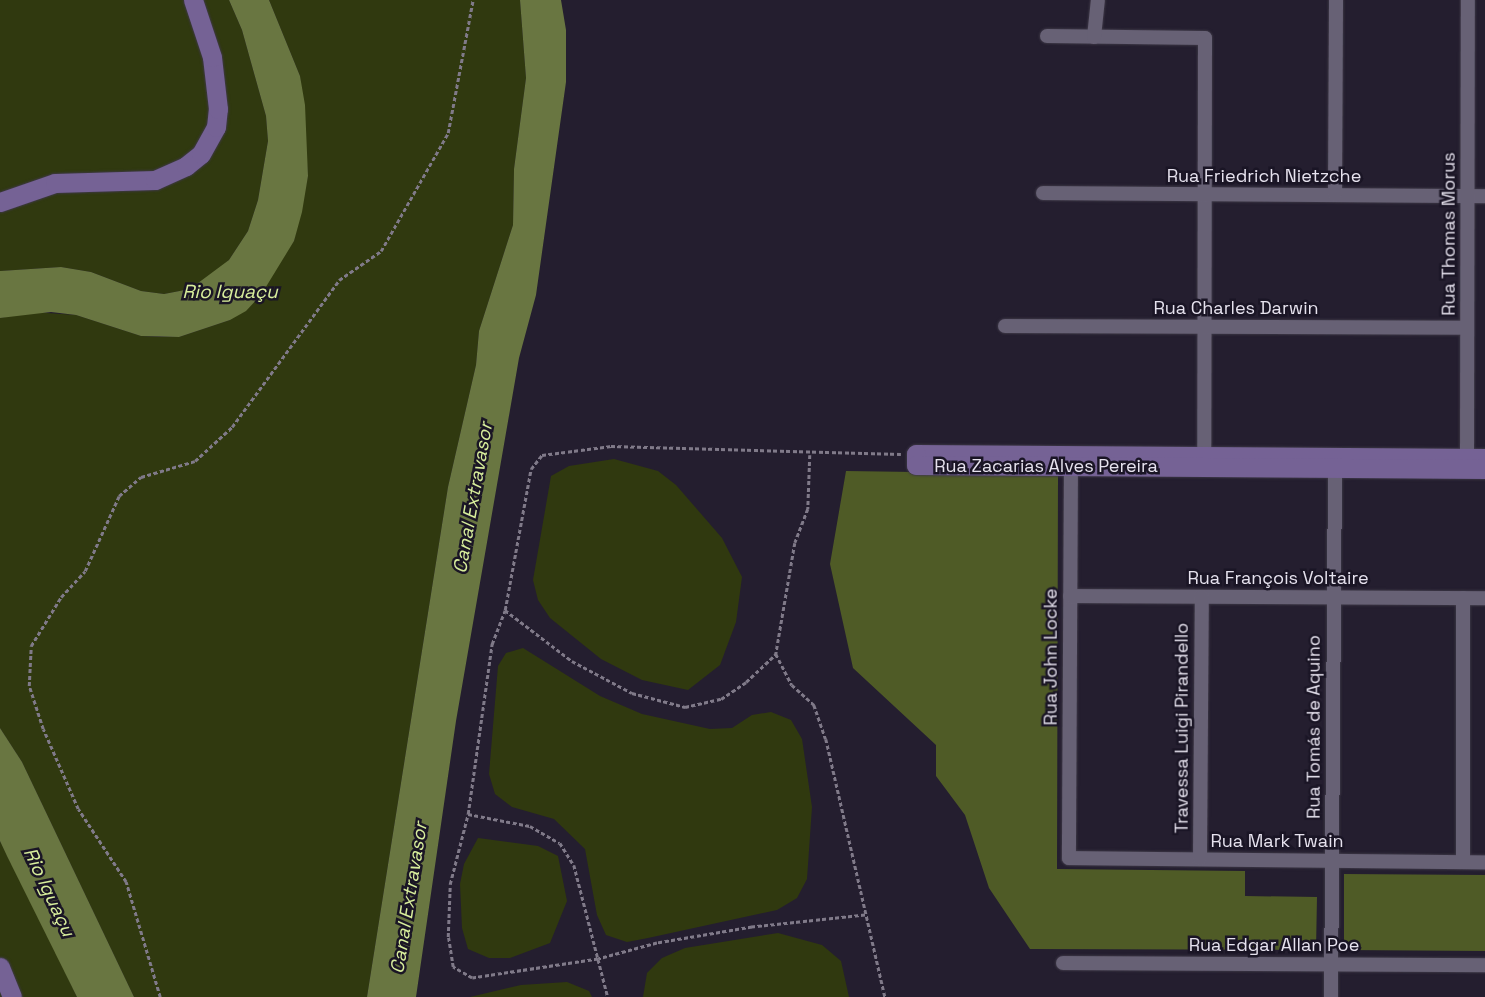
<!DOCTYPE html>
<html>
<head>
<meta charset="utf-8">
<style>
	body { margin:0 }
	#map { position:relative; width:1485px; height:997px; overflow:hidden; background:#241e2f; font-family:"Space Grotesk",sans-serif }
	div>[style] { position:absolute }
	.green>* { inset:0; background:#30390f }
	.forest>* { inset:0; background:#4f5b26 }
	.water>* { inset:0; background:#697641 }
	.path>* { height:2.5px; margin-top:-1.25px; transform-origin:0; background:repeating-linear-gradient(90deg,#807a89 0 4px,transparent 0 6.5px) }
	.roads { filter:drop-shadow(0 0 1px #3d3846) drop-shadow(0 0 1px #3d3846) }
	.street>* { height:14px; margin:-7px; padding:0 7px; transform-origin:7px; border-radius:7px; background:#676175 }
	.secondary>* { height:19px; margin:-9.5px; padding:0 9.5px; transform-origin:9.5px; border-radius:9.5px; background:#756295 }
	span { translate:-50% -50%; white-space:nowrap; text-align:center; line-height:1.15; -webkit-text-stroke:5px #1a1525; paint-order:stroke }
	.street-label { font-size:18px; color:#e6e2ee }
	.water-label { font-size:19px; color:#d8ee9c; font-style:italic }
</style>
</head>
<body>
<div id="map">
	<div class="green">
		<div style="clip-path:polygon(0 0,229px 0,242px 30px,266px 116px,268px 141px,258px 200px,248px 231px,229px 260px,211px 276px,190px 289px,164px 294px,141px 291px,91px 272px,61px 267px,0 271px)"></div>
		<div style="clip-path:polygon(269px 0,520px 0,526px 78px,514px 169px,513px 225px,479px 331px,476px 365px,448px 487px,367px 997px,134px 997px,22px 762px,0 728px,0 318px,32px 312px,76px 315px,141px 336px,161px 337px,179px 337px,230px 320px,294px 241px,308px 176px,300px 76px)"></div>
		<div style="clip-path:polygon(614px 459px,658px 471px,676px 485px,722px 538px,742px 577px,736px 622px,720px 665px,688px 690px,642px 680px,601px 659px,550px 618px,538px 600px,533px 580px,551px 476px,569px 466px)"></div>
		<div style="clip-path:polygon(523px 648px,600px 696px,642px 714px,710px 729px,732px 728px,752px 715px,771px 712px,791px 720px,802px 739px,812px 807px,807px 879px,797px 898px,777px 910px,648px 938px,627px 942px,606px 935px,597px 915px,585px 849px,554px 819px,512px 807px,495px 794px,489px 774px,498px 666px,506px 653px)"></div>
		<div style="clip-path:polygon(478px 838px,538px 846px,558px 856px,567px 901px,550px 943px,510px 958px,489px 958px,468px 949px,462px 928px,460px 884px,464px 864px)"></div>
		<div style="clip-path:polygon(0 841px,41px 920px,77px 997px,0 997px)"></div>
		<div style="clip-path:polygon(778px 933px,822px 945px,841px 961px,849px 997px,643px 997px,647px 973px,662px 958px,685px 948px)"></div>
		<div style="clip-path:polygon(567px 982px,589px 991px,592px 997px,470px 997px,521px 985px)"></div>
	</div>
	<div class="forest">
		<div style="clip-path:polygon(846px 471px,1058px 474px,1057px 869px,1245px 871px,1245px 896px,1317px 897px,1316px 950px,1030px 949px,989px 888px,965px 815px,936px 776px,936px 745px,853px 668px,830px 564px)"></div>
		<div style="clip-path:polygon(1344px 874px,1485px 875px,1485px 951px,1344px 950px)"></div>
	</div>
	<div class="water">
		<div style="clip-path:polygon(229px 0,269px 0,300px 76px,305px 105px,308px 176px,302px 212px,294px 241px,261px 295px,246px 311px,230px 320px,179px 337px,141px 336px,76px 315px,51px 312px,0 318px,0 271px,61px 267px,91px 272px,141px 291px,164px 294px,190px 289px,229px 260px,248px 231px,258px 200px,268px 141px,266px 116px,242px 30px)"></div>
		<div style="clip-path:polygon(520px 0,561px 0,566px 30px,566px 82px,536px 295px,519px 358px,456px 721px,416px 997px,367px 997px,448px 487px,476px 365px,479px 331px,513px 225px,514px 169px,526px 78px)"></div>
		<div style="clip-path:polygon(0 728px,22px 762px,134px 997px,77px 997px,7px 856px,0 841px)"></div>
	</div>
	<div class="path">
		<div style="left:810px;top:455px;width:54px;rotate:92.1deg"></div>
		<div style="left:808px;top:509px;width:36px;rotate:111deg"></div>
		<div style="left:795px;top:543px;width:113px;rotate:99.7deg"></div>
		<div style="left:776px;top:654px;width:35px;rotate:63deg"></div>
		<div style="left:792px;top:685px;width:30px;rotate:42deg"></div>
		<div style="left:814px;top:705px;width:36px;rotate:71deg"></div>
		<div style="left:826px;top:739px;width:265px;rotate:77.1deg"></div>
		<div style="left:505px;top:610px;width:84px;rotate:37.3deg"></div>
		<div style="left:572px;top:661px;width:68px;rotate:28.1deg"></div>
		<div style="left:632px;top:693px;width:55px;rotate:14.8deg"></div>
		<div style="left:685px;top:707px;width:37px;rotate:-13deg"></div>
		<div style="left:721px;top:699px;width:30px;rotate:-34deg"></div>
		<div style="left:746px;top:682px;width:41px;rotate:-43deg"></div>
		<div style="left:468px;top:814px;width:63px;rotate:11deg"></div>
		<div style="left:530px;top:826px;width:34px;rotate:30deg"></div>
		<div style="left:560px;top:843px;width:26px;rotate:58deg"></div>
		<div style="left:574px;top:865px;width:136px;rotate:75.6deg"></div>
		<div style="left:865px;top:915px;width:114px;rotate:173.9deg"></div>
		<div style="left:752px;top:927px;width:96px;rotate:170.4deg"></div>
		<div style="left:657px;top:943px;width:61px;rotate:164.8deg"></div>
		<div style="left:598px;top:959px;width:127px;rotate:171.4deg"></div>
		<div style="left:472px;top:978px;width:22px;rotate:-150deg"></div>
		<div style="left:453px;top:967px;width:30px;rotate:-99deg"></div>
		<div style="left:448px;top:937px;width:53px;rotate:-87.8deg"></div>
		<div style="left:450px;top:884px;width:72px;rotate:-75.6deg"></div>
		<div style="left:468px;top:814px;width:172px;rotate:-82deg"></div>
		<div style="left:492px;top:644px;width:36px;rotate:-69deg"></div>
		<div style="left:505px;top:610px;width:143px;rotate:-79.6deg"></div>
		<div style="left:531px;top:469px;width:18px;rotate:-52deg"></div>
		<div style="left:542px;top:455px;width:70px;rotate:-7.4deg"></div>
		<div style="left:611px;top:446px;width:290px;rotate:1.6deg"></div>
		<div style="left:160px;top:997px;width:120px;rotate:-106.5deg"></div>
		<div style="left:126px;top:882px;width:87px;rotate:-123.3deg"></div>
		<div style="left:78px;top:809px;width:87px;rotate:-113.6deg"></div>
		<div style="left:43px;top:729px;width:45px;rotate:-108deg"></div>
		<div style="left:29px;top:686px;width:40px;rotate:-87.1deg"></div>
		<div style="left:31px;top:646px;width:57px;rotate:-58.5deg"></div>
		<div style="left:61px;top:597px;width:35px;rotate:-47deg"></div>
		<div style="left:85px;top:571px;width:82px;rotate:-65.6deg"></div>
		<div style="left:119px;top:496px;width:29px;rotate:-41deg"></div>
		<div style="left:141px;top:477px;width:56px;rotate:-16.5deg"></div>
		<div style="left:195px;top:461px;width:50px;rotate:-42.6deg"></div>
		<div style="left:232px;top:427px;width:182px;rotate:-53.9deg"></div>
		<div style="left:339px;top:280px;width:51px;rotate:-34.6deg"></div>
		<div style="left:381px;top:251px;width:136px;rotate:-60.4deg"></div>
		<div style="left:448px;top:133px;width:135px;rotate:-79.4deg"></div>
	</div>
	<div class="roads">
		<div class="street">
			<div style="left:1047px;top:36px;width:158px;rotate:0.7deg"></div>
			<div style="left:1205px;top:38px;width:426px;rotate:90.1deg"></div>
			<div style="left:1094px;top:37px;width:37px;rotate:-84deg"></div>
			<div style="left:1043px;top:193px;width:442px;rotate:0.4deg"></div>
			<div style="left:1335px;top:195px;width:195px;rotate:-89.7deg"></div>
			<div style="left:1005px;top:326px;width:462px;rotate:0.2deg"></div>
			<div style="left:1071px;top:457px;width:401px;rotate:90.3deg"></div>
			<div style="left:1069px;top:858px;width:416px;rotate:0.6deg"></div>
			<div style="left:1467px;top:466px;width:466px;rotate:-89.9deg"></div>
			<div style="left:1070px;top:596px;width:415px;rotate:0.3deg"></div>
			<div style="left:1200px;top:859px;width:262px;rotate:-89.6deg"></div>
			<div style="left:1463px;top:861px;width:263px;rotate:-90deg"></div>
			<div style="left:1063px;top:963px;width:422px;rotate:0.3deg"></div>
			<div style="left:1331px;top:997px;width:537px;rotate:-89.57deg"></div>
		</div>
		<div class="secondary">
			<div style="left:0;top:202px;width:58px;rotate:-19.1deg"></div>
			<div style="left:55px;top:183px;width:100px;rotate:-1.7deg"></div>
			<div style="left:155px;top:180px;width:34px;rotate:-24deg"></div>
			<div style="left:186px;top:166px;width:19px;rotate:-39deg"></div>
			<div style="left:201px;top:154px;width:31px;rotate:-61deg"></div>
			<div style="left:216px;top:127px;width:18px;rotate:-84deg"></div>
			<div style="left:218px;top:109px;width:52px;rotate:-96.6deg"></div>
			<div style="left:212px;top:57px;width:60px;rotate:-108.4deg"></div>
			<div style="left:1485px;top:458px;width:569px;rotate:-179.6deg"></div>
			<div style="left:916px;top:454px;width:11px;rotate:90deg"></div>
			<div style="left:916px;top:465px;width:569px;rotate:0.4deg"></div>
			<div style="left:0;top:967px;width:32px;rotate:68deg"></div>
		</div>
	</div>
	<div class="street-label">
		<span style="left:1264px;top:176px">Rua Friedrich Nietzche</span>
		<span style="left:1449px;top:234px;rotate:-90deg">Rua Thomas Morus</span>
		<span style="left:1236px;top:308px">Rua Charles Darwin</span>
		<span style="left:1046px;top:466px">Rua Zacarias Alves Pereira</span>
		<span style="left:1278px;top:578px">Rua François Voltaire</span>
		<span style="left:1051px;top:657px;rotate:-90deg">Rua John Locke</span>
		<span style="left:1314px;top:727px;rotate:-90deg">Rua Tomás de Aquino</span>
		<span style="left:1182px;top:728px;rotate:-90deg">Travessa Luigi Pirandello</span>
		<span style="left:1277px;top:841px">Rua Mark Twain</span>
		<span style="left:1274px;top:945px">Rua Edgar Allan Poe</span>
	</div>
	<div class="water-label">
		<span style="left:230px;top:292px">Rio Iguaçu</span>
		<span style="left:473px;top:498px;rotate:-80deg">Canal Extravasor</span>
		<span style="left:49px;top:892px;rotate:65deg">Rio Iguaçu</span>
		<span style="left:409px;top:898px;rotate:-81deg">Canal Extravasor</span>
	</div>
</div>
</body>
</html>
